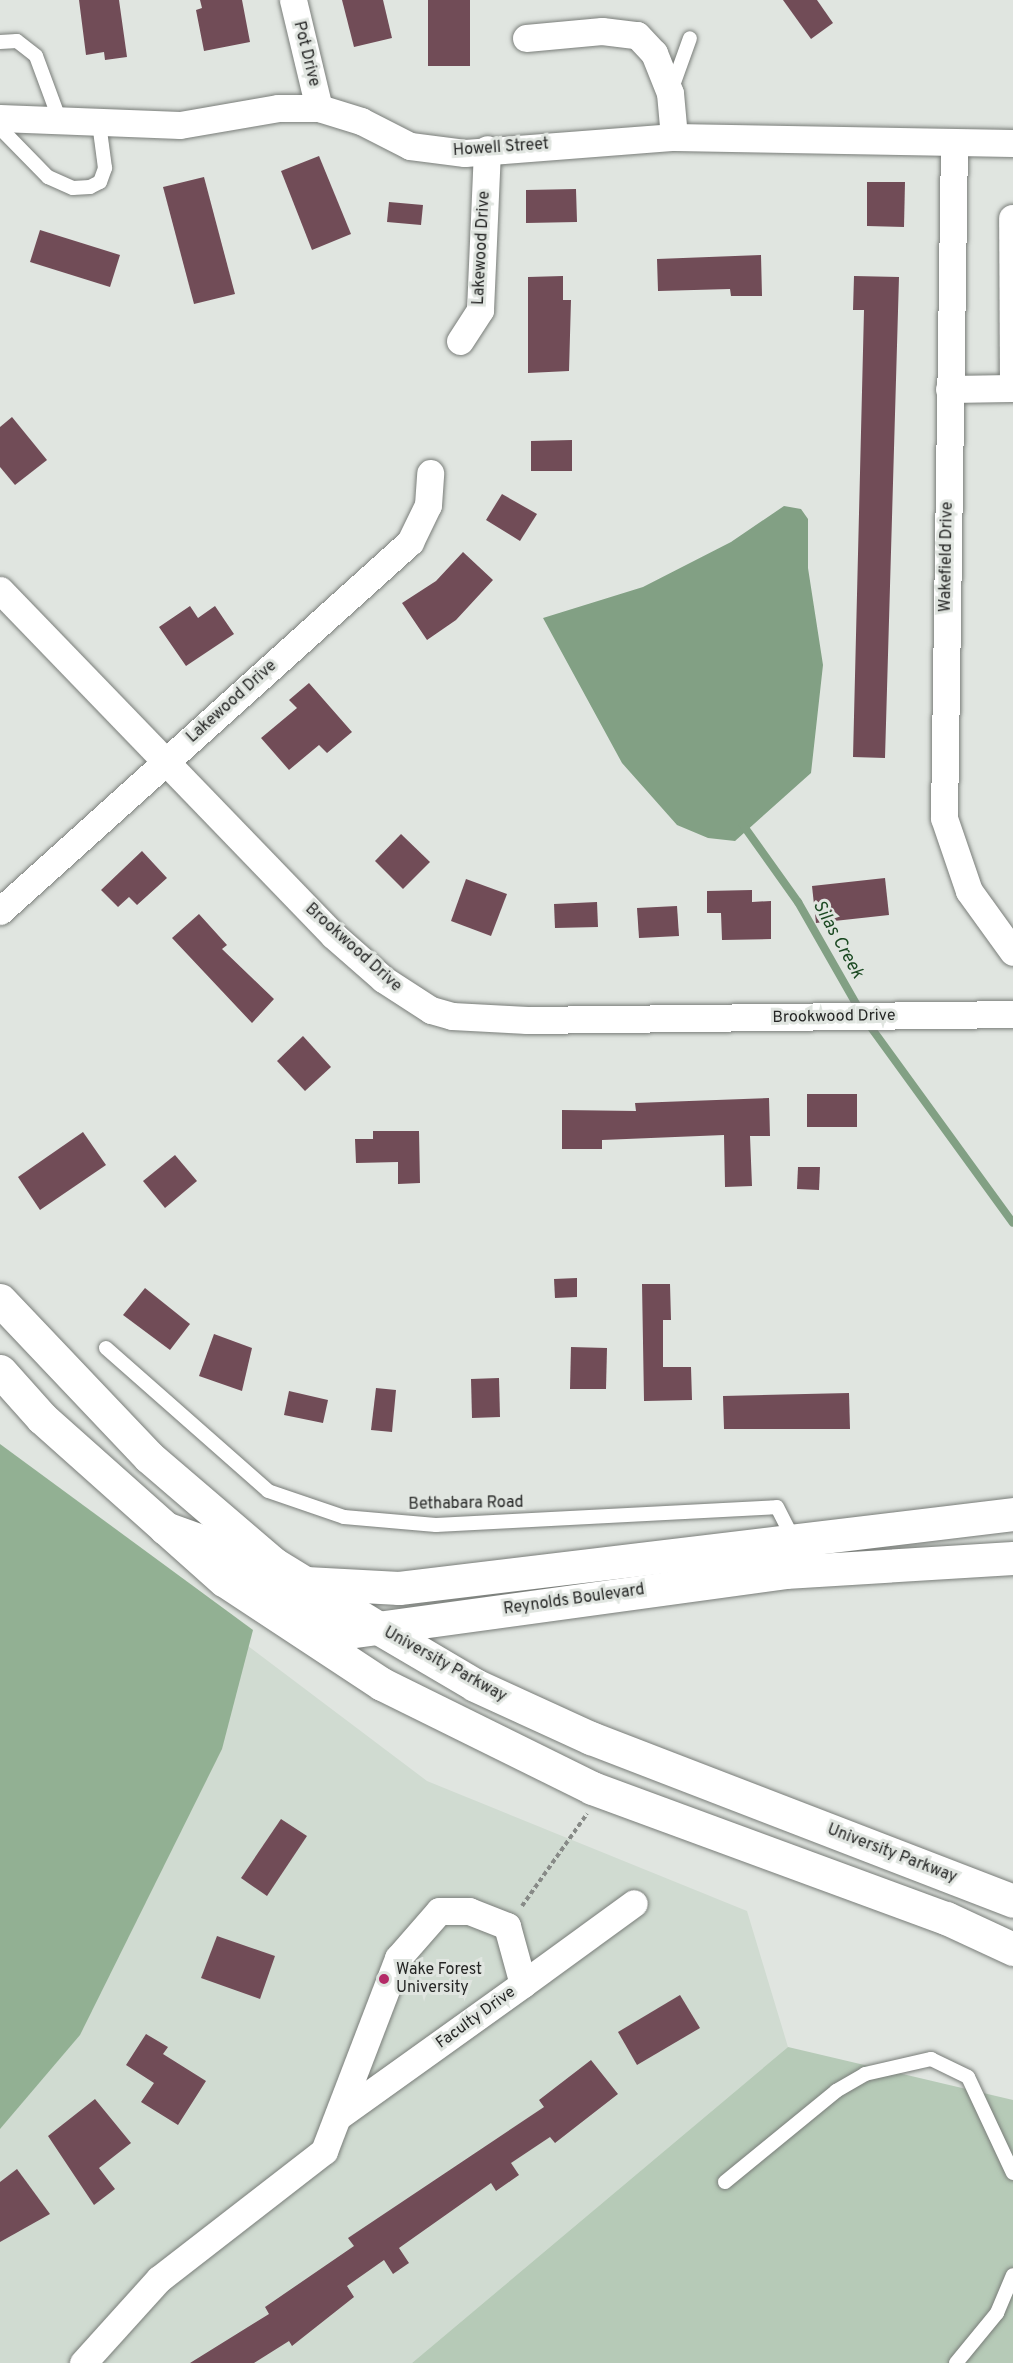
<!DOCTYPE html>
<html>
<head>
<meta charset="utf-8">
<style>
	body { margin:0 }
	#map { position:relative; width:1013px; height:2363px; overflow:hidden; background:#e0e5e0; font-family:Overpass,sans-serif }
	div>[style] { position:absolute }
	.built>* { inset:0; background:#d0dbd1 }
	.green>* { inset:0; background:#b6cab7 }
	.forest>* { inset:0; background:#92b093 }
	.water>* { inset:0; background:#82a084 }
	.stream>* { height:8px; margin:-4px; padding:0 4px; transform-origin:4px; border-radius:4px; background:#82a084 }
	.building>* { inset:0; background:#714c57 }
	.path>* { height:4px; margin-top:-2px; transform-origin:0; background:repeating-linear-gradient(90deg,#878a87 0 4.5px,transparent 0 7.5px) }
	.roads { filter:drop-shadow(0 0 2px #797d79) drop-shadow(0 0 2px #797d79) }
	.lane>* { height:14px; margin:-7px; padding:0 7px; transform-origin:7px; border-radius:7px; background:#fff }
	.street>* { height:27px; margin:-13.5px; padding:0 13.5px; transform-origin:13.5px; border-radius:13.5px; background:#fff }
	.secondary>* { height:33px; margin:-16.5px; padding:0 16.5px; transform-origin:16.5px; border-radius:16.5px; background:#fff }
	.primary>* { height:33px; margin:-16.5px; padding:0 16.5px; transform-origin:16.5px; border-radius:16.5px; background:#fff }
	.dots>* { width:16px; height:16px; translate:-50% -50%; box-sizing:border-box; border:3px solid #e0e5e0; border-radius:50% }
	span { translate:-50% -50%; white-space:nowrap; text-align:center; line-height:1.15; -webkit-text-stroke:6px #e0e5e0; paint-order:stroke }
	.street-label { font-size:16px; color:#252625 }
	.poi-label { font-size:16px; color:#252625 }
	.left { translate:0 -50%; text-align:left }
	.water-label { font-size:18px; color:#1c4a23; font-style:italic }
</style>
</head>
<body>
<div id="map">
	<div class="built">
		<div style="clip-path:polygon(0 1459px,427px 1781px,747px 1911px,788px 2047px,412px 2363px,0 2363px)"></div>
	</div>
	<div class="green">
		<div style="clip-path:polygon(788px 2047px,1013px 2100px,1013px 2363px,412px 2363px)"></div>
	</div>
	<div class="forest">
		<div style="clip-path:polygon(0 1444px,253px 1630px,222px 1749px,80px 2035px,0 2129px)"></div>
	</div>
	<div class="water">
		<div style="clip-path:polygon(784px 506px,801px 509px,808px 519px,808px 568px,823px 665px,811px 773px,735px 841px,708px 838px,677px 825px,622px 763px,543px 618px,643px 587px,731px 542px)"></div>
	</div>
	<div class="stream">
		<div style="left:743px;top:825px;width:95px;rotate:54.5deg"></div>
		<div style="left:798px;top:902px;width:123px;rotate:60.3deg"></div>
		<div style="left:867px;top:1022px;width:248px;rotate:54deg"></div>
	</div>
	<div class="building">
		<div style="clip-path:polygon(79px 0,119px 0,127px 57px,105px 60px,104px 52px,86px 55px)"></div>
		<div style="clip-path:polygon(200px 0,242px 0,250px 42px,204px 51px,196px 10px,202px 8px)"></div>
		<div style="clip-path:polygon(342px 0,383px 0,392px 38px,354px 47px)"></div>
		<div style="clip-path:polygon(428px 0,470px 0,470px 66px,428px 66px)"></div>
		<div style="clip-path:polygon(783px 0,817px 0,833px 23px,811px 39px)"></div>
		<div style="clip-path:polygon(319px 156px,351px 234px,312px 250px,281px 171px)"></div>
		<div style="clip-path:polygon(204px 177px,235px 294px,194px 304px,163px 187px)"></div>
		<div style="clip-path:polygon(867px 182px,905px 182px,904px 227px,867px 226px)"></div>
		<div style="clip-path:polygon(576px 189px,577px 222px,526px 223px,526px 190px)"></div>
		<div style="clip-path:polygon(389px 202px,423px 205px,421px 225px,387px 222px)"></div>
		<div style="clip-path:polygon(40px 230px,120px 255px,110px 287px,30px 262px)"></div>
		<div style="clip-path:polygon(761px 255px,762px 296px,731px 296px,730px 289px,658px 291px,657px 259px)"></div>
		<div style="clip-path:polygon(563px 276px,563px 300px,571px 300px,569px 371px,528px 373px,528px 277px)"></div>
		<div style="clip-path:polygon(854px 276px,899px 277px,885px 758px,853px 757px,864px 310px,853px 310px)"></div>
		<div style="clip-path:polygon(12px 417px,47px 460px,15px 485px,0 467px,0 427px)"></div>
		<div style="clip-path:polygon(572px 440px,572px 471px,531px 471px,531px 441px)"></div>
		<div style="clip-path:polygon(502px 494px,537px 514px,520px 541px,486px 520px)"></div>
		<div style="clip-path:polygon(463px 552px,493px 580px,456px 620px,427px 640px,402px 603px,436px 581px)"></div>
		<div style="clip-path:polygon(190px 606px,198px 618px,215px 606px,234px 634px,186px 666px,159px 627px)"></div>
		<div style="clip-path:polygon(309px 683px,352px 732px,327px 753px,319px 745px,289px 770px,261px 738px,297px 708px,289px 700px)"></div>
		<div style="clip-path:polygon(401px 834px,430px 862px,403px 889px,375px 861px)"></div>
		<div style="clip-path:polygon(142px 851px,167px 878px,137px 905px,129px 897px,118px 907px,101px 890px)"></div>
		<div style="clip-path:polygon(885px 878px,889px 915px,816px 923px,812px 886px)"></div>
		<div style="clip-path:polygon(466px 879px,507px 894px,491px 936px,451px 921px)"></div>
		<div style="clip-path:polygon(752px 890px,752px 902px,771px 901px,771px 939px,722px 940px,721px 913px,707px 913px,707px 891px)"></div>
		<div style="clip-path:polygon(597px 902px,598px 927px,555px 928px,554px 904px)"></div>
		<div style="clip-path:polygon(677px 906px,679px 936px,639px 938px,637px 908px)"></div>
		<div style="clip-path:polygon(199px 914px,227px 945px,222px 949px,274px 999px,252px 1023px,172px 938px)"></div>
		<div style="clip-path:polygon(303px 1036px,331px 1067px,305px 1091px,277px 1061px)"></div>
		<div style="clip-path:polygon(807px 1094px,857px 1094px,857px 1127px,807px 1127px)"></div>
		<div style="clip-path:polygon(769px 1098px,770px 1136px,750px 1136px,752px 1186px,725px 1187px,724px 1135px,602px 1140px,602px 1149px,562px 1149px,562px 1110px,636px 1111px,635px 1103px)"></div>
		<div style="clip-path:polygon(373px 1131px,419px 1131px,420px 1183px,398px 1184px,398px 1162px,356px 1163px,355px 1139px,373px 1139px)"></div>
		<div style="clip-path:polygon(83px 1132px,106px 1165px,40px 1210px,18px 1177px)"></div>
		<div style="clip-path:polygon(175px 1155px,197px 1181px,165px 1208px,143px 1181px)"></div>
		<div style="clip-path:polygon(798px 1167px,820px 1167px,819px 1190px,797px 1189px)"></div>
		<div style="clip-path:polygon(577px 1278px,577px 1297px,555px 1298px,554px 1279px)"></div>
		<div style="clip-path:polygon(642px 1284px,670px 1284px,671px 1320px,663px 1320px,663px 1367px,691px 1367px,692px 1400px,644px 1401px)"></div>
		<div style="clip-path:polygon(145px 1288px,190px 1324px,170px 1350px,123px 1315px)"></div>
		<div style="clip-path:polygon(214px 1334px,252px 1348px,242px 1391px,199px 1376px)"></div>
		<div style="clip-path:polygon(571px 1347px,607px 1348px,606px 1389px,570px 1389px)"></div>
		<div style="clip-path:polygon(499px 1378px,500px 1417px,472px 1418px,471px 1379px)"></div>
		<div style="clip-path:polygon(376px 1388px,396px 1390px,392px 1432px,371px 1430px)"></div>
		<div style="clip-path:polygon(289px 1391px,328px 1400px,323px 1423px,284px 1415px)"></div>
		<div style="clip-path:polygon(849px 1393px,850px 1429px,724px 1429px,723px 1396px)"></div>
		<div style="clip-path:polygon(281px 1819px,307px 1836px,267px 1896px,241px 1878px)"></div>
		<div style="clip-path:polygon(217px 1936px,275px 1956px,260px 1999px,201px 1978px)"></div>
		<div style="clip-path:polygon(680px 1995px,700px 2028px,637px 2065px,618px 2032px)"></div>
		<div style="clip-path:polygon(146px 2034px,168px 2047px,163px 2054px,206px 2081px,178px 2125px,141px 2102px,154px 2083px,126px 2065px)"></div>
		<div style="clip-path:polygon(591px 2060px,618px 2094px,555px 2143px,550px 2137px,511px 2163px,519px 2175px,496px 2191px,491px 2183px,399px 2248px,409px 2263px,393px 2274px,384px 2260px,347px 2286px,354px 2297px,292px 2346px,289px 2341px,254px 2363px,190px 2363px,269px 2314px,265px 2307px,354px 2246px,348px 2238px,544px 2107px,539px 2100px)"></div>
		<div style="clip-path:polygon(95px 2099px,131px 2143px,99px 2168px,115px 2189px,94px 2205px,48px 2136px)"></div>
		<div style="clip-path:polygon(17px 2169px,50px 2214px,0 2242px,0 2182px)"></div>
	</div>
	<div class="path">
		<div style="left:522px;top:1906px;width:113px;rotate:-54.8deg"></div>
	</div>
	<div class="roads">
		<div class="lane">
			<div style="left:0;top:42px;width:17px;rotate:-3deg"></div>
			<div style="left:17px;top:41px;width:24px;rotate:38deg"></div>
			<div style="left:36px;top:56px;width:69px;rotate:69.7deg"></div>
			<div style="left:671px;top:91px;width:56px;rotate:-70.3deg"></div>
			<div style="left:0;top:128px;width:69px;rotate:45.6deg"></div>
			<div style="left:48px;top:177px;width:27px;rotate:24deg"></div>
			<div style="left:73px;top:188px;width:17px;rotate:-3deg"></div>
			<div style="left:90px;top:187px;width:11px;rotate:-27deg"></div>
			<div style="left:100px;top:182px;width:15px;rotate:-70deg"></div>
			<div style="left:105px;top:168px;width:45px;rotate:-97.6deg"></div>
			<div style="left:106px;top:1348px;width:216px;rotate:41.4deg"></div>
			<div style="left:268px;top:1491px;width:80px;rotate:18.9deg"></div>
			<div style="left:344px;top:1517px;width:92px;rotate:5deg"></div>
			<div style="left:436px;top:1525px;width:341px;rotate:-3deg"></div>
			<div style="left:777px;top:1507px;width:35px;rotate:63deg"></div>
			<div style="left:725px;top:2182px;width:144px;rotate:-39.3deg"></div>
			<div style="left:836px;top:2091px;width:34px;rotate:-30deg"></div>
			<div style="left:865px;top:2074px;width:68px;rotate:-12.8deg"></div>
			<div style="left:931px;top:2059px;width:41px;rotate:25.9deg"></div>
			<div style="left:968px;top:2077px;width:106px;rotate:64.9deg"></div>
			<div style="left:956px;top:2363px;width:65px;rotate:-50.6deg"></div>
			<div style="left:997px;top:2313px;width:41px;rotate:-67.2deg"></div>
		</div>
		<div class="street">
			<div style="left:293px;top:0;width:111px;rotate:76.5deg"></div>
			<div style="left:526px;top:38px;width:76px;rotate:-5.3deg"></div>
			<div style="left:602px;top:31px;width:35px;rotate:7deg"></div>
			<div style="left:637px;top:35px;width:25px;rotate:47deg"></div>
			<div style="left:654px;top:53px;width:43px;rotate:68.2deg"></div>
			<div style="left:670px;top:93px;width:44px;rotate:84.8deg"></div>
			<div style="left:0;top:118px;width:180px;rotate:2.2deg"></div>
			<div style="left:180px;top:125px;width:99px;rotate:-9.8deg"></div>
			<div style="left:278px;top:108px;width:41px"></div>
			<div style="left:319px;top:108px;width:44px;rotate:17.2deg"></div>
			<div style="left:361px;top:121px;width:55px;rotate:27deg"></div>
			<div style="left:410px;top:146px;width:55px;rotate:7.3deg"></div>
			<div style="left:465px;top:153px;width:210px;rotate:-4.4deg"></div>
			<div style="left:674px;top:137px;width:339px;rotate:1deg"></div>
			<div style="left:954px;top:143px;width:675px;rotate:90.85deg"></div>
			<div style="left:944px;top:818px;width:77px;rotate:71.1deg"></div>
			<div style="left:969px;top:891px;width:75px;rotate:54.2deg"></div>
			<div style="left:460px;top:341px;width:37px;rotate:-57deg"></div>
			<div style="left:480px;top:310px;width:161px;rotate:-87.5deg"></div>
			<div style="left:949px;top:389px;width:64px;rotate:-0.9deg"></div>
			<div style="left:1013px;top:388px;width:170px;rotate:-90.3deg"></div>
			<div style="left:0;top:590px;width:479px;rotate:46deg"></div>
			<div style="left:333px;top:935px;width:67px;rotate:41.3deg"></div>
			<div style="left:383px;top:979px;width:57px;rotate:32.9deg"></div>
			<div style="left:431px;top:1010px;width:22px;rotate:16deg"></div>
			<div style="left:452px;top:1016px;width:75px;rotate:3.1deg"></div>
			<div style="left:527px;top:1020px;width:486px;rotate:-0.7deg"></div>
			<div style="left:0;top:911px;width:552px;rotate:-41.99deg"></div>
			<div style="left:410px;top:542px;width:41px;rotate:-64.1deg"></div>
			<div style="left:428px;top:505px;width:32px;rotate:-86deg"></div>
			<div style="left:523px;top:1984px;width:137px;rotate:-36.1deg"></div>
			<div style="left:83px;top:2363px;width:113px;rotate:-47.9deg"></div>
			<div style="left:159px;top:2279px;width:209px;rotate:-37.8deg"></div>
			<div style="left:324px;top:2151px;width:207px;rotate:-69deg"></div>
			<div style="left:398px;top:1958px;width:62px;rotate:-48.9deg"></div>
			<div style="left:439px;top:1911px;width:30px"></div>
			<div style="left:469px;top:1911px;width:41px;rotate:21.5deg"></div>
			<div style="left:507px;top:1926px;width:60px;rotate:74.6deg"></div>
			<div style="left:523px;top:1984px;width:225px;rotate:144.4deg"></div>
		</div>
		<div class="secondary">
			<div style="left:165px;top:1528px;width:50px;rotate:19.9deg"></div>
			<div style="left:212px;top:1545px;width:130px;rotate:35.6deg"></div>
			<div style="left:318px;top:1621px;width:32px;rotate:20deg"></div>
			<div style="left:348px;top:1632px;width:441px;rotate:-7.8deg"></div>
			<div style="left:785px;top:1572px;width:228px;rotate:-3.5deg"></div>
			<div style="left:306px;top:1583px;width:93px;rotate:3.1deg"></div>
			<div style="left:399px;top:1588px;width:618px;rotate:-6.87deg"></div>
		</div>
		<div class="primary">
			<div style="left:0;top:1300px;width:216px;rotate:46.5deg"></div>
			<div style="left:149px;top:1457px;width:165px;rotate:40.6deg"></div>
			<div style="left:274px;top:1564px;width:119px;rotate:31.5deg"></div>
			<div style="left:375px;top:1626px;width:116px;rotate:30.5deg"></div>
			<div style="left:475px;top:1685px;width:128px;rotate:24.6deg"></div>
			<div style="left:591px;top:1738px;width:452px;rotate:21.1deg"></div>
			<div style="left:0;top:1371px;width:63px;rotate:48.2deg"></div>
			<div style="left:42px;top:1418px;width:244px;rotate:41.7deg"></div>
			<div style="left:224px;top:1580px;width:189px;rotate:33.4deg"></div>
			<div style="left:382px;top:1684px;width:234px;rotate:26.3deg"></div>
			<div style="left:592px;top:1788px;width:377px;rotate:20.2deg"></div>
			<div style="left:946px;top:1918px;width:74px;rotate:24.8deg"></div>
		</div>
	</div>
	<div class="dots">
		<div style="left:384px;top:1979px;background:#b42a67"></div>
	</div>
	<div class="street-label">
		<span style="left:306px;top:54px;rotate:76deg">Pot Drive</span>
		<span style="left:501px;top:148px;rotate:-4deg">Howell Street</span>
		<span style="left:482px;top:248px;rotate:-87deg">Lakewood Drive</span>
		<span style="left:947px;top:557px;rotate:-89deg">Wakefield Drive</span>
		<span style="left:232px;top:702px;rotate:-42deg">Lakewood Drive</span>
		<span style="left:353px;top:948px;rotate:42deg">Brookwood Drive</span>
		<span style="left:834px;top:1017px;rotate:-1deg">Brookwood Drive</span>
		<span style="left:466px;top:1504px;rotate:-1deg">Bethabara Road</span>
		<span style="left:574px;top:1600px;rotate:-8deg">Reynolds Boulevard</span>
		<span style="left:445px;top:1665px;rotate:29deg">University Parkway</span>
		<span style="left:892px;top:1854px;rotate:21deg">University Parkway</span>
		<span style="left:476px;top:2018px;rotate:-36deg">Faculty Drive</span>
	</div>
	<div class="poi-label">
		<span class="left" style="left:396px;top:1979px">Wake Forest<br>University</span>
	</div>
	<div class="water-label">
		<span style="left:837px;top:940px;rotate:61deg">Silas Creek</span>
	</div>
</div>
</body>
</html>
